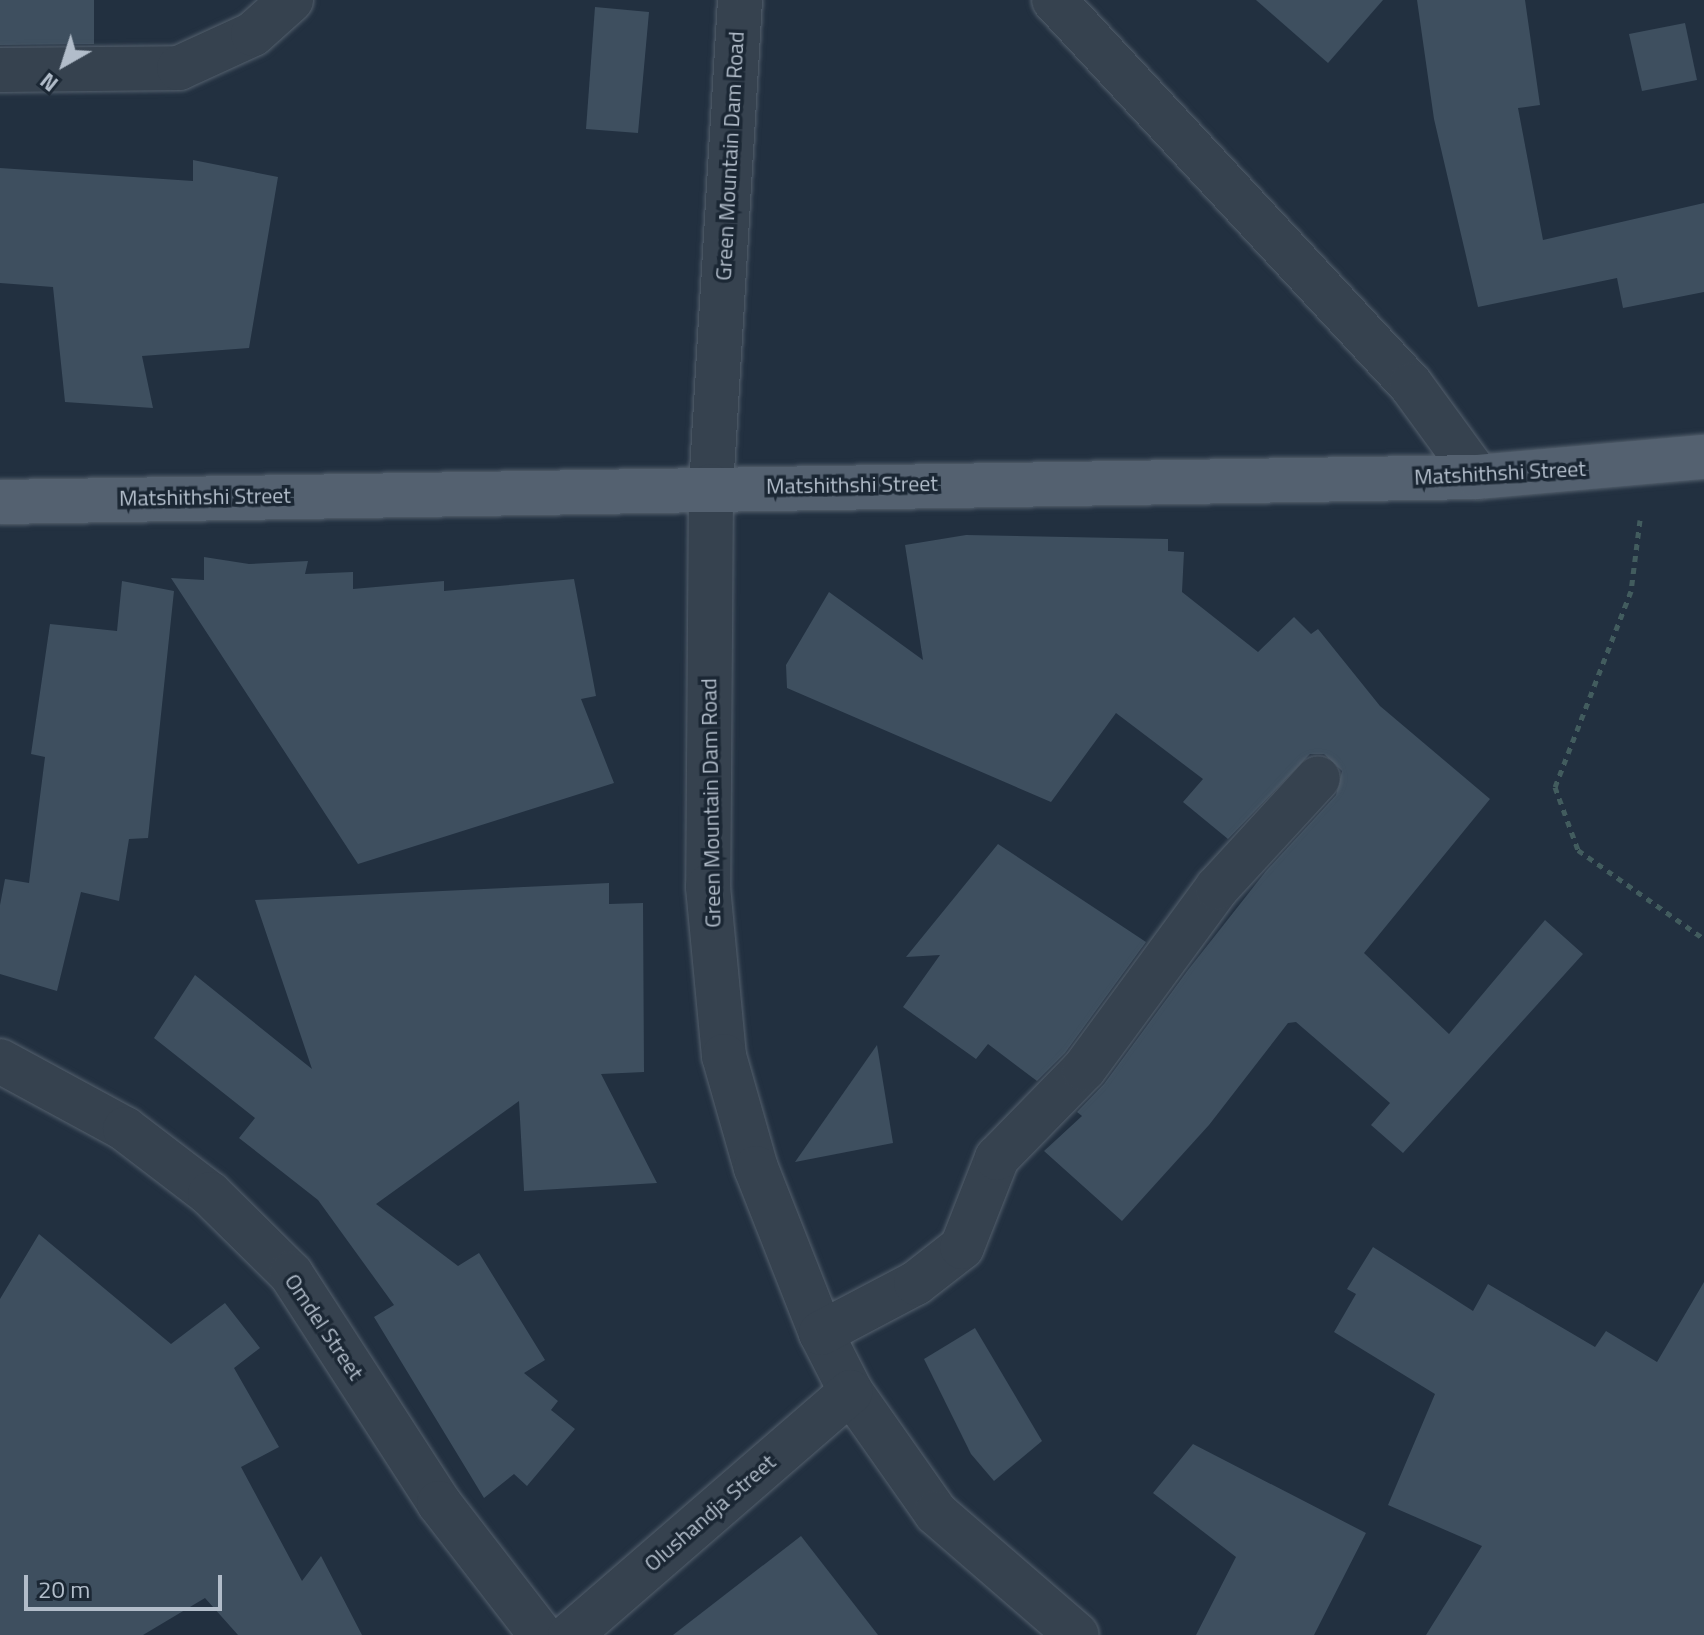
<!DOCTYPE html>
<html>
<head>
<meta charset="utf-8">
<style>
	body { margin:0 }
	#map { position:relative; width:1704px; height:1635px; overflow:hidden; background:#223040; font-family:"Titillium Web",sans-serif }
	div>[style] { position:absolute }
	.building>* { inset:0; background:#3e4f5f }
	.path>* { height:5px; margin-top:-2.5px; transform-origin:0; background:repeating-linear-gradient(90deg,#425c5e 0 6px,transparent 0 12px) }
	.roads { filter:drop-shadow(0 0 2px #54606d) drop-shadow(0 0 2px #54606d) }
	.minor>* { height:44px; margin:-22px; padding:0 22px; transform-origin:22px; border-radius:22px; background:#36424f }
	.major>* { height:44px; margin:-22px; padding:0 22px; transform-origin:22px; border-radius:22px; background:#546170 }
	span { translate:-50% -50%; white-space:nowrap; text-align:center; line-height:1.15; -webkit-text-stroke:7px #1b2734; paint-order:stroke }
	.street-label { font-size:22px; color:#b2bdca }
	.north { position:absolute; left:24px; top:24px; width:80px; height:80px; -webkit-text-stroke:6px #1b2734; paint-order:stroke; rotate:219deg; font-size:22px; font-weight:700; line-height:32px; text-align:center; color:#b2bdca }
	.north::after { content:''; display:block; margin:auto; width:28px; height:36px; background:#b2bdca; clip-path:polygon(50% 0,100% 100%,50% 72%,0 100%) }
	.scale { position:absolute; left:24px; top:1575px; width:198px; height:36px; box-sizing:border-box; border:4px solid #b2bdca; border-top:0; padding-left:10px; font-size:24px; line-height:28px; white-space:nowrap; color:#b2bdca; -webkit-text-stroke:6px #1b2734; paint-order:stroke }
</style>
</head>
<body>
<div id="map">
	<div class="building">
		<div style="clip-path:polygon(0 0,94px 0,94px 44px,0 45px)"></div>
		<div style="clip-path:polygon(1256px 0,1383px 0,1328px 63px)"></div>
		<div style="clip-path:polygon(1417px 0,1525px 0,1540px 105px,1518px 108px,1543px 240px,1704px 203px,1704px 292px,1623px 308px,1617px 278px,1478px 307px,1434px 119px)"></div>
		<div style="clip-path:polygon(595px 7px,649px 12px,638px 133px,586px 129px)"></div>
		<div style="clip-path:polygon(1685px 23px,1697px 80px,1642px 91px,1629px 34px)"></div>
		<div style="clip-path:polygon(193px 160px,278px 177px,249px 348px,142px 356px,153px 408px,65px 402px,53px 287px,0 283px,0 168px,193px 181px)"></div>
		<div style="clip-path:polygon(966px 535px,1168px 539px,1168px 551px,1184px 552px,1182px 592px,1258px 652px,1294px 617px,1311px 634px,1318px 629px,1380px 706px,1490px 799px,1364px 953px,1449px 1034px,1545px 920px,1583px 954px,1403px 1153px,1371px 1125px,1390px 1103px,1296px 1022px,1288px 1023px,1209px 1125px,1122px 1221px,1044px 1151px,1082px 1116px,1077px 1112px,1104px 1084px,1188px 970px,1266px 871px,1336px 795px,1342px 771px,1324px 754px,1310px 754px,1228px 839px,1183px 802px,1203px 779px,1116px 713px,1051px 802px,787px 688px,786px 665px,829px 592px,923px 660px,905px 545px)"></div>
		<div style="clip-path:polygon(204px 557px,249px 564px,308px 561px,305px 574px,353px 572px,353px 589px,444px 581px,444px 591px,574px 579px,596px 696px,581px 699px,614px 783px,358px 864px,171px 578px,204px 580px)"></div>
		<div style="clip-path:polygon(122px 581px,174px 591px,148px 838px,129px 839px,119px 901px,81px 892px,57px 991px,0 974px,0 905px,5px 879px,29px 883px,45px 757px,31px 754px,50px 624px,117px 631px)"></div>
		<div style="clip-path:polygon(998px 844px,1146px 942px,1065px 1053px,1037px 1081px,988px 1044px,976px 1059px,903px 1007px,940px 955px,906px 957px)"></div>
		<div style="clip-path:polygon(609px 883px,609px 904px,643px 903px,644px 1072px,601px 1074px,657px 1183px,524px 1191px,519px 1101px,376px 1204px,458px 1266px,479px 1253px,545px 1360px,524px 1373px,558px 1401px,551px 1410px,575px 1429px,527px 1486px,514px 1474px,484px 1498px,374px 1317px,394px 1305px,318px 1200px,239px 1138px,255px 1118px,154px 1038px,195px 975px,312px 1069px,255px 900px)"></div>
		<div style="clip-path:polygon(877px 1045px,893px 1143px,795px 1162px)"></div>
		<div style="clip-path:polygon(39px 1234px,171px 1344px,225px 1303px,260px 1348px,234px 1368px,279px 1447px,241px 1467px,302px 1581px,321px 1556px,362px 1635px,238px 1635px,205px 1598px,143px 1635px,0 1635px,0 1299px)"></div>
		<div style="clip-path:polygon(1373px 1247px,1473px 1311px,1488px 1284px,1595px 1347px,1606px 1331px,1657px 1362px,1704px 1282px,1704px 1635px,1426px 1635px,1482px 1546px,1388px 1505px,1435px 1394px,1334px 1332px,1356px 1294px,1347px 1289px)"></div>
		<div style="clip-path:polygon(975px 1328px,1042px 1441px,994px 1481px,971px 1454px,924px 1359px)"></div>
		<div style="clip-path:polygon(1193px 1444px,1366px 1533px,1314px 1635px,1196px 1635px,1236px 1557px,1153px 1493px)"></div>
		<div style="clip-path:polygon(801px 1536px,878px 1635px,673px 1635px)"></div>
	</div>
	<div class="path">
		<div style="left:1640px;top:520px;width:72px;rotate:97.2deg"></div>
		<div style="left:1631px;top:591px;width:210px;rotate:111.2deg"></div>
		<div style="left:1555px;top:787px;width:67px;rotate:69.9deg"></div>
		<div style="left:1578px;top:850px;width:154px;rotate:35.2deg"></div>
	</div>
	<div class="roads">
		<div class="minor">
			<div style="left:740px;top:0;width:487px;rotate:93.4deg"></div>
			<div style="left:711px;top:486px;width:401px;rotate:90.4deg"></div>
			<div style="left:708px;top:887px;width:170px;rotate:84.6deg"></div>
			<div style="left:724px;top:1056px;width:116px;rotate:74.1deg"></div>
			<div style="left:756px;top:1168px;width:177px;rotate:68.5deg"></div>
			<div style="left:821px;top:1333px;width:66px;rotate:63deg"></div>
			<div style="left:851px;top:1392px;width:148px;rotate:54.9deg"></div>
			<div style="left:936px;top:1513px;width:186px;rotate:40.9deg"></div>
			<div style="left:1054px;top:0;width:525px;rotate:47.16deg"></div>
			<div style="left:1411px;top:385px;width:114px;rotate:53.9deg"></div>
			<div style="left:0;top:70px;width:179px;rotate:-0.6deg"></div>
			<div style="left:179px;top:68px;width:81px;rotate:-24.7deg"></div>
			<div style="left:253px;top:34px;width:51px;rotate:-41.8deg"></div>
			<div style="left:0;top:1061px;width:142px;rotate:28.5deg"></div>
			<div style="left:125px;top:1129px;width:107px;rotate:37.4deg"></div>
			<div style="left:210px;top:1194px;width:114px;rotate:44.6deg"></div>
			<div style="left:291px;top:1274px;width:273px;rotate:57.1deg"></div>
			<div style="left:439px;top:1503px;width:167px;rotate:52.3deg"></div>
			<div style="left:821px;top:1333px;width:107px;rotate:-27.8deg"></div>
			<div style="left:916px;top:1283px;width:58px;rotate:-38deg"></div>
			<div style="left:962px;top:1247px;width:96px;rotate:-68.5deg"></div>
			<div style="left:997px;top:1158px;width:124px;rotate:-45.7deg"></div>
			<div style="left:1084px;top:1069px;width:225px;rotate:-53.7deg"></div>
			<div style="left:1217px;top:888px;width:149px;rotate:-47.4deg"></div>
			<div style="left:570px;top:1635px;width:371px;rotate:-40.9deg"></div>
		</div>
		<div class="major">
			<div style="left:0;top:502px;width:1478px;rotate:-0.97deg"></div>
			<div style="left:1478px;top:477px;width:227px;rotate:-5.1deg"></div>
		</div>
	</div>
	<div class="street-label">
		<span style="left:730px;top:156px;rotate:-87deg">Green Mountain Dam Road</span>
		<span style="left:1500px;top:473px;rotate:-3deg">Matshithshi Street</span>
		<span style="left:852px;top:485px;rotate:-1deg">Matshithshi Street</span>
		<span style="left:205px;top:497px;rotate:-1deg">Matshithshi Street</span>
		<span style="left:711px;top:803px;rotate:-91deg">Green Mountain Dam Road</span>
		<span style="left:324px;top:1327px;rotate:56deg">Omdel Street</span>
		<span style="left:710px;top:1513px;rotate:-41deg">Olushandja Street</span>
	</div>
	<div class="north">N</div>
	<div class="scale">20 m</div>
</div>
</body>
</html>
